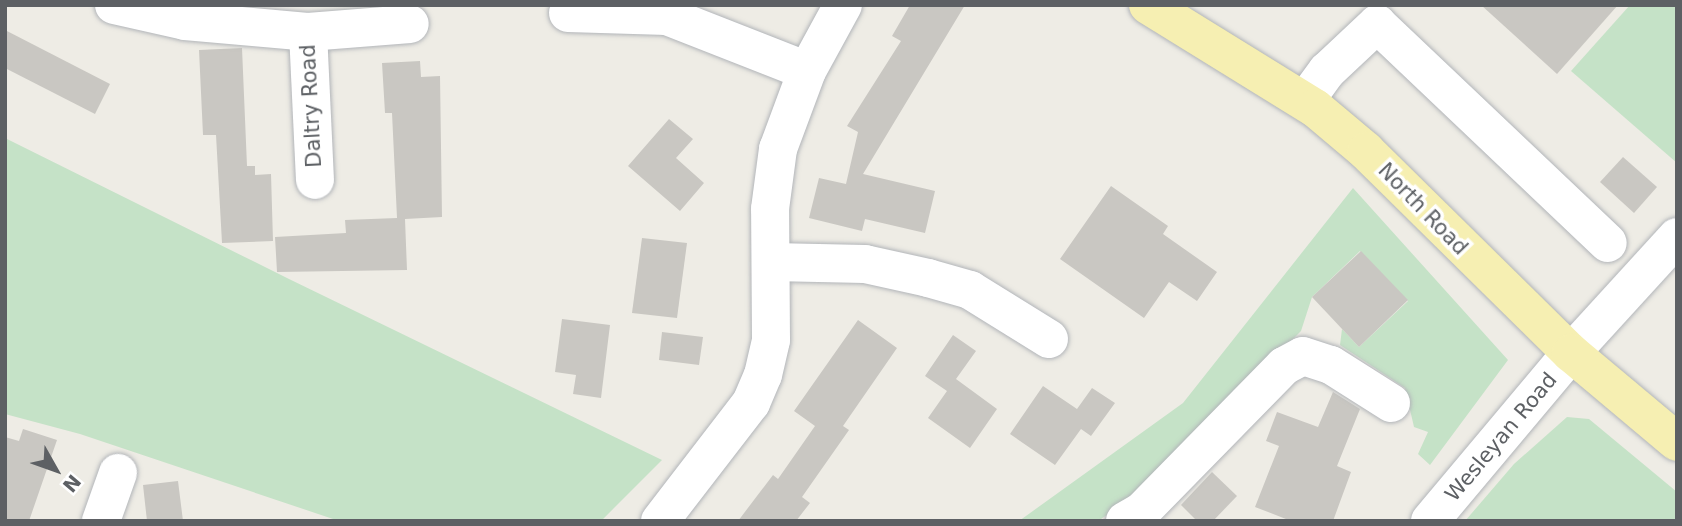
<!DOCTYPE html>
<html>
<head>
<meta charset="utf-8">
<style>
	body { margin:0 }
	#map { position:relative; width:1682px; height:526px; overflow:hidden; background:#eeece5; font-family:"DejaVu Sans",sans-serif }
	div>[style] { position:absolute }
	.green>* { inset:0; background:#c5e2c7 }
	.building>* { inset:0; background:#c9c7c2 }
	.roads { filter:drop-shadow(0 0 2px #b2b5b9) drop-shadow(0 0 2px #b2b5b9) }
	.minor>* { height:38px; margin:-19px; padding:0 19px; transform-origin:19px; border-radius:19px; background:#fff }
	.major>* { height:38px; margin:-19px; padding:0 19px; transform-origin:19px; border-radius:19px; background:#f6efb2 }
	span { translate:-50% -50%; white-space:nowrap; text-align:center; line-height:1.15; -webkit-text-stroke:7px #fff; paint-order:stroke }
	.street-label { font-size:21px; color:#5d6064 }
	.frame { position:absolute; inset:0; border:7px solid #5d6064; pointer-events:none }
	.north { position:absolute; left:21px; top:435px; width:70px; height:70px; -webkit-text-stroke:5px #fff; paint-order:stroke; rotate:130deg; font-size:19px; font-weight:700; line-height:28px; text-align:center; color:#5d6064 }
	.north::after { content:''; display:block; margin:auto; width:24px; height:32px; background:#5d6064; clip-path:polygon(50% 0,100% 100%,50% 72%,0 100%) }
</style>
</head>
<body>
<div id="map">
	<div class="green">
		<div style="clip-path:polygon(1630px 5px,1677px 5px,1677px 163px,1571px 71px)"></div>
		<div style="clip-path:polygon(5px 138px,289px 279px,662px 460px,601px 521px,339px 521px,80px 434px,5px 414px)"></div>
		<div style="clip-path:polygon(1353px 188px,1508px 360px,1430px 465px,1418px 454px,1428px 432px,1414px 427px,1405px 388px,1340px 345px,1342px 329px,1359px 347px,1408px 301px,1360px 251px,1312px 297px,1301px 331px,1138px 494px,1098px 521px,1019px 521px,1183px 403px)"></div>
		<div style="clip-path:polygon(1567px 417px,1589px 419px,1677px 492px,1677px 521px,1465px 521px,1514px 464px)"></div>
	</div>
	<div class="building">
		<div style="clip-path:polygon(910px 5px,965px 5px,863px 174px,935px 191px,925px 233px,865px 219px,862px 231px,809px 218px,819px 178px,846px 184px,858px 132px,847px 126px,901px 41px,892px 36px)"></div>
		<div style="clip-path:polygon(1481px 5px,1618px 5px,1557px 74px)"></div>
		<div style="clip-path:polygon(5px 30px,110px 84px,95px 114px,5px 68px)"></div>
		<div style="clip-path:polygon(242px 48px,247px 166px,255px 166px,255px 175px,271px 174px,273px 241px,222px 243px,216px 135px,203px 135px,199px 50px)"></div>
		<div style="clip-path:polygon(420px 61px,421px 77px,440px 76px,442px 217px,405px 219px,407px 270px,277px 272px,275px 237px,346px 233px,345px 220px,397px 218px,392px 113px,385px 113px,382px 63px)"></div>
		<div style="clip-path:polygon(669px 119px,693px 139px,676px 158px,704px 183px,680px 211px,628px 166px)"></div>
		<div style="clip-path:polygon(1623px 157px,1657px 187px,1634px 213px,1600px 182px)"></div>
		<div style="clip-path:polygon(1111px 186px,1168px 226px,1163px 234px,1217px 272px,1197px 301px,1169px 282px,1144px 318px,1060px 259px)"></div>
		<div style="clip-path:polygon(642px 238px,687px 243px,677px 318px,632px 313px)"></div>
		<div style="clip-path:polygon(1361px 251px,1408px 300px,1359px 347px,1312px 297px)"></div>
		<div style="clip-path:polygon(562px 319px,610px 325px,601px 398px,573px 394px,576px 375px,555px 372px)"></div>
		<div style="clip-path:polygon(858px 320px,897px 348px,843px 426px,849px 430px,802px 497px,810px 503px,796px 521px,738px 521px,773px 475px,778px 479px,815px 426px,794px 411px)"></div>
		<div style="clip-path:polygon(662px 332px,703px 337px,699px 365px,659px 360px)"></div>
		<div style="clip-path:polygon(953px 335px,976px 351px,956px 379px,997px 409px,970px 448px,928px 418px,947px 391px,925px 376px)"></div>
		<div style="clip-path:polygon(1043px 386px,1077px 409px,1092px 388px,1115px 403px,1091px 436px,1081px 429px,1055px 465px,1010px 434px)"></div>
		<div style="clip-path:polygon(1333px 392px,1360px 409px,1337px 466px,1351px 472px,1333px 521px,1291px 521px,1255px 507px,1279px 446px,1266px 441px,1277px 412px,1318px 427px)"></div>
		<div style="clip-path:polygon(23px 429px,57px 440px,29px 521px,5px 521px,5px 437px,19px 441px)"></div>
		<div style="clip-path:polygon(1212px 472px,1237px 496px,1213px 521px,1197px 521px,1181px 505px)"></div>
		<div style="clip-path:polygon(178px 481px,183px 521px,147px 521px,143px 485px)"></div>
	</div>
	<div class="roads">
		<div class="minor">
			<div style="left:114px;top:5px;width:73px;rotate:12.7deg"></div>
			<div style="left:185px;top:21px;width:123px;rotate:5.1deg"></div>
			<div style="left:308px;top:32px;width:102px;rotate:-4.5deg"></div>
			<div style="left:568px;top:13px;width:99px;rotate:1.7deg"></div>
			<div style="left:667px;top:16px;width:150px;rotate:21.4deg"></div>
			<div style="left:308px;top:32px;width:148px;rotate:87.3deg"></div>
			<div style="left:1305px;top:101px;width:37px;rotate:-54deg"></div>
			<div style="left:1327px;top:71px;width:69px;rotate:-43.2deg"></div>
			<div style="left:1377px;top:24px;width:318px;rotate:43.5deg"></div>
			<div style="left:772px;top:262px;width:93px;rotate:1.2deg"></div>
			<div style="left:865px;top:264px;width:65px;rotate:12.5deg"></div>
			<div style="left:928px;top:278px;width:44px;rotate:15.9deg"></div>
			<div style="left:970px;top:290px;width:93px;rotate:31.8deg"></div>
			<div style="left:101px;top:521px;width:51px;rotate:-70.5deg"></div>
			<div style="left:660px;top:521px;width:149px;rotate:-52.4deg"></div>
			<div style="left:751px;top:403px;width:30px;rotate:-67deg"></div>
			<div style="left:763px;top:375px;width:36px;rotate:-77deg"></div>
			<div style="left:771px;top:340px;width:131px;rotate:-90.4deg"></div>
			<div style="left:770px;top:209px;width:61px;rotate:-82.4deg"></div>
			<div style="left:778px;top:149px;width:83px;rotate:-69.6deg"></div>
			<div style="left:807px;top:71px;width:75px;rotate:-61.4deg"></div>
			<div style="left:1125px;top:521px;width:20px;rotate:-30deg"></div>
			<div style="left:1142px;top:511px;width:203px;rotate:-45.6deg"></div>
			<div style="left:1284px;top:366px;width:21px;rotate:-28deg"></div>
			<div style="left:1303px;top:356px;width:29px;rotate:18deg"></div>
			<div style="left:1331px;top:365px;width:71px;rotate:32.3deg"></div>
			<div style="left:1430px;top:521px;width:219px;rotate:-50deg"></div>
			<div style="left:1571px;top:353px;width:157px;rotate:-47.6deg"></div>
		</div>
		<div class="major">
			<div style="left:1148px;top:5px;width:196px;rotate:31.7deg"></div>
			<div style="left:1315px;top:108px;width:67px;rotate:40.1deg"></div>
			<div style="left:1366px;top:151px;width:288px;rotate:44.6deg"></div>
			<div style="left:1571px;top:353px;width:138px;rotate:40deg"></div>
		</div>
	</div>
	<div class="street-label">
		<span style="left:311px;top:106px;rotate:-93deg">Daltry Road</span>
		<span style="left:1423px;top:209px;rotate:46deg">North Road</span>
		<span style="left:1501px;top:437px;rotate:-50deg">Wesleyan Road</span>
	</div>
	<div class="frame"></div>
	<div class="north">N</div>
</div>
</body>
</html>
